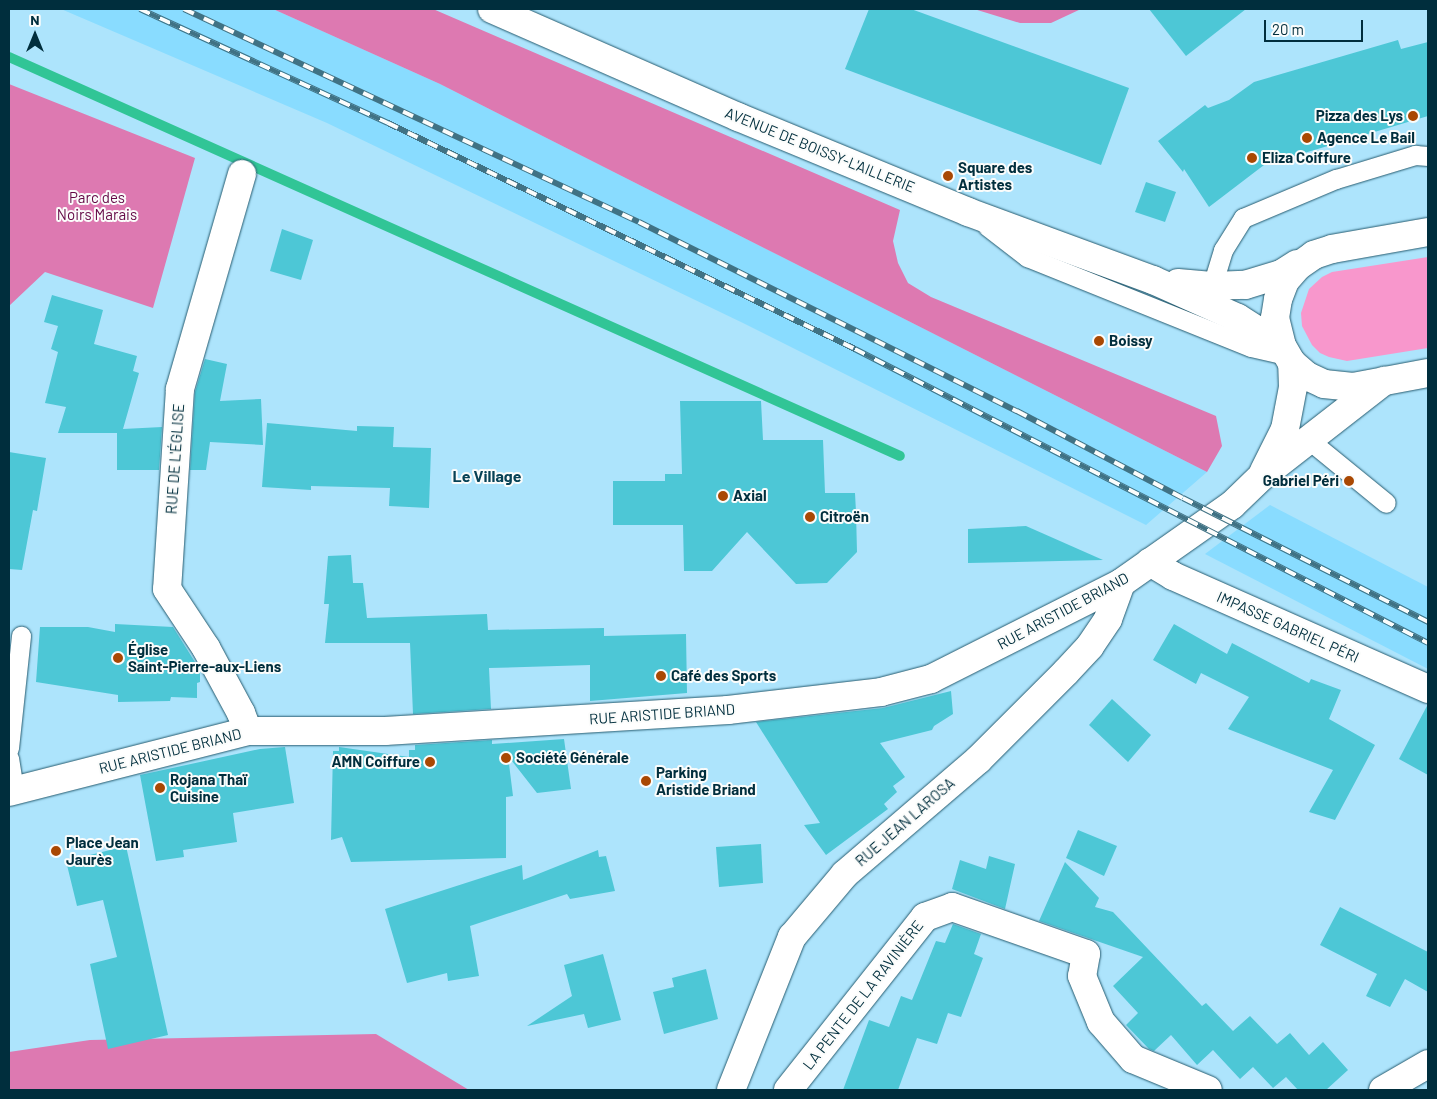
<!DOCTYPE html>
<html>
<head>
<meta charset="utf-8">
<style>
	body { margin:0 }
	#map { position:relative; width:1437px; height:1099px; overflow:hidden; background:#ade4fc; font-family:Barlow,sans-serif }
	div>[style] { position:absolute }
	.built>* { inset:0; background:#89dcff }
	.green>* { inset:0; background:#f897cc }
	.forest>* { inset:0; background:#dd79b1 }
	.stream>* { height:10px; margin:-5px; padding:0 5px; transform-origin:5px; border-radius:5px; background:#31c596 }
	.building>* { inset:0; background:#4dc7d6 }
	.roads { filter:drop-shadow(0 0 1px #265b6f) drop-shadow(0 0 1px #265b6f) }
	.service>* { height:19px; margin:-9.5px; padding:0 9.5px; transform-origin:9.5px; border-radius:9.5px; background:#fff }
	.minor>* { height:28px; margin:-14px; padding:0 14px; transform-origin:14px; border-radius:14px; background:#fff }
	.tertiary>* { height:28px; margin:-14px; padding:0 14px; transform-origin:14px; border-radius:14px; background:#fff }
	.secondary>* { height:28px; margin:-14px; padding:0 14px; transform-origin:14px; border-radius:14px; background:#fff }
	.rail>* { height:5.5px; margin-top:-2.75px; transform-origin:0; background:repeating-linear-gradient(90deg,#fbfcfb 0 11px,#407284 0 22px); box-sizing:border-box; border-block:1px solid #407284 }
	.dots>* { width:14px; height:14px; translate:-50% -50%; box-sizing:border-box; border:2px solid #fbfcfb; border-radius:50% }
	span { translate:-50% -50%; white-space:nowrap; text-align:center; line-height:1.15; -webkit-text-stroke:4px #fbfcfb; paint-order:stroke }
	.poi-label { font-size:15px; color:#002e3d; font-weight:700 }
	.right { translate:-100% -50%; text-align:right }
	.left { translate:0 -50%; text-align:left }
	.street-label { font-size:15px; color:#002e3d }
	.park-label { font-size:15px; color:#640846 }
	.neighbourhood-label { font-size:16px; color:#074256; font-weight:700 }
	.frame { position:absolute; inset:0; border:10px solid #002e3d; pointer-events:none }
	.north { position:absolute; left:10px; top:10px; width:50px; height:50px; -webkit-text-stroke:4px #fbfcfb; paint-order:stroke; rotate:0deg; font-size:14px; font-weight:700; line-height:20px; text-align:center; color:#002e3d }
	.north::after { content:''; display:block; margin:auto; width:18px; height:22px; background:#002e3d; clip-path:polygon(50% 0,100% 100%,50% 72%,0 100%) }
	.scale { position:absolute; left:1264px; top:20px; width:99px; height:22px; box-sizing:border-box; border:2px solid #002e3d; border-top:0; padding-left:6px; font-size:15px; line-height:18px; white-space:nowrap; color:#002e3d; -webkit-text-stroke:4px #fbfcfb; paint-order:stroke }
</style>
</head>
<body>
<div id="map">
	<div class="built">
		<div style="clip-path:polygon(61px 9px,273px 9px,440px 84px,1207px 472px,1146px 525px,743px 323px,327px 123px)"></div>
		<div style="clip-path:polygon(1270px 505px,1428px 587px,1428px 669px,1205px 554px)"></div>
	</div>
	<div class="green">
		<div style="clip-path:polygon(1428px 257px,1428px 348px,1347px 361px,1329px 357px,1320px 353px,1312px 345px,1302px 326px,1301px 313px,1309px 289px,1322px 277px,1332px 272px)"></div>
	</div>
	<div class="forest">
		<div style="clip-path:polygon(273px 9px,433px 9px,900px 210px,893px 241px,898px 263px,908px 283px,931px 297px,1216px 416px,1222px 446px,1207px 472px,440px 84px)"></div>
		<div style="clip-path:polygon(974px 9px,1081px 9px,1051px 23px,1020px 23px)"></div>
		<div style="clip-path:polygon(9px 84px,195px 158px,153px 308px,45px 272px,9px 306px)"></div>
		<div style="clip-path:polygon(376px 1034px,469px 1090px,9px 1090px,9px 1052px,90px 1040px)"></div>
	</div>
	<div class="stream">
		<div style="left:9px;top:57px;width:976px;rotate:24.12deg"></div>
	</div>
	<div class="building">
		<div style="clip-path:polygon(869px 9px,911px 9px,1129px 88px,1101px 165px,845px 69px)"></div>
		<div style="clip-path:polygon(1149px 9px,1246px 9px,1186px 56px)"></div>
		<div style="clip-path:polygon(1398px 40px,1401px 49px,1428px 42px,1428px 116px,1264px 165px,1209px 207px,1184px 169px,1183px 172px,1158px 141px,1205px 105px,1208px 108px,1229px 100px,1254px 82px)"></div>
		<div style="clip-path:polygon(1146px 182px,1176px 192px,1165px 222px,1135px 212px)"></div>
		<div style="clip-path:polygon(282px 229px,313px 240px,301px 280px,270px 271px)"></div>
		<div style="clip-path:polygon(52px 295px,103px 310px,94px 344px,137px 356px,133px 371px,139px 373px,123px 429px,162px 427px,159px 470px,117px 470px,117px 433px,58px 433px,66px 407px,45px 403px,58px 352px,51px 349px,58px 326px,44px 322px)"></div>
		<div style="clip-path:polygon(205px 359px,227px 364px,220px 401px,261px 399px,263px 445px,210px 442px,206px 470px,190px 470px,195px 392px)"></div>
		<div style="clip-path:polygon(680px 401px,761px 401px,763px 440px,823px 440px,825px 493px,855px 493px,856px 512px,857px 552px,827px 583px,796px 584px,747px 532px,712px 571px,684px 571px,683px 525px,613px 525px,613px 481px,665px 481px,665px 474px,682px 474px)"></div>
		<div style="clip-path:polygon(267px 423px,357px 431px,357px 426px,394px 427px,393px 447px,431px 448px,429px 508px,389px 506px,390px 488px,311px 486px,311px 490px,262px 487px)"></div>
		<div style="clip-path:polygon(9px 452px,46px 458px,37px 511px,33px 510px,22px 570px,9px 569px)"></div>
		<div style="clip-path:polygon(1026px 526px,1103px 560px,968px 563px,968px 529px)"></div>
		<div style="clip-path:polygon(351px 555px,353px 583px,363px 583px,367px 618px,487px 614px,488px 630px,604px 628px,604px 636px,686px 634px,687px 693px,590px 701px,590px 665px,489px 668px,491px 709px,413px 714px,410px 643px,325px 643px,329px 604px,324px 604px,328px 556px)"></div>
		<div style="clip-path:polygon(115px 624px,173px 627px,200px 670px,200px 682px,197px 683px,197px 698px,171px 697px,170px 701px,118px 702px,118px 695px,36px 682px,40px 627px,88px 627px,115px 632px)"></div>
		<div style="clip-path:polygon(1174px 624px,1227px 654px,1232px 643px,1309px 683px,1311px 679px,1341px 690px,1329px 719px,1375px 745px,1335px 820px,1309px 812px,1333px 770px,1228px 729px,1249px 697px,1201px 673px,1196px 684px,1153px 660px)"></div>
		<div style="clip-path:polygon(951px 691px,953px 714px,934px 726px,932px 730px,880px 743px,905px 777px,893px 786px,897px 792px,884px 804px,888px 809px,826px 855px,804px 825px,820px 823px,756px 722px,883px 708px)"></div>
		<div style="clip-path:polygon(1112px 699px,1151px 735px,1128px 762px,1089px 725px)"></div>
		<div style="clip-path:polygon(1428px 704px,1428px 775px,1399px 759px)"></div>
		<div style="clip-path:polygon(564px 739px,571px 789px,537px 793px,508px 756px,513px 796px,506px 797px,506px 858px,351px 862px,342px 837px,331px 840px,333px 751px,339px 751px,339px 747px,409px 757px,409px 750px,415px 750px,415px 745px,492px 740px,492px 744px)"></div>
		<div style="clip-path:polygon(285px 747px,294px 803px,233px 813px,237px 842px,183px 850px,184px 857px,156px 861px,140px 775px,260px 749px)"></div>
		<div style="clip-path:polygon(1078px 830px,1117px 846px,1104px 876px,1066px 858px)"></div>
		<div style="clip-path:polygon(761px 844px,763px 883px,719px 887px,716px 847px)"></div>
		<div style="clip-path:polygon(126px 846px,168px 1035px,108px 1049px,90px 964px,117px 957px,103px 900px,77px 906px,66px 861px)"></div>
		<div style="clip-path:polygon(598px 850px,599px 857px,606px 856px,615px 891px,570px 899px,567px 894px,470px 926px,479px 976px,448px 981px,447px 973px,407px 983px,385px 909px,522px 865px,523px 880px)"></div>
		<div style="clip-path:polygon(989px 856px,1015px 864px,1005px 909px,952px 889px,960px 860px,986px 869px)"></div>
		<div style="clip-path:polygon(1065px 862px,1099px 898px,1095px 907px,1113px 912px,1202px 1006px,1206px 1003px,1233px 1031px,1250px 1016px,1277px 1044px,1290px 1033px,1309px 1055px,1323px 1042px,1348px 1070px,1326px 1090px,1298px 1090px,1286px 1077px,1273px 1088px,1253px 1067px,1240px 1079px,1213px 1050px,1197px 1065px,1171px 1035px,1154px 1051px,1149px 1049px,1126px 1025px,1138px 1013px,1113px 986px,1143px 957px,1039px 921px)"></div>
		<div style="clip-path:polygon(1340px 907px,1428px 952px,1428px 992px,1405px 979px,1390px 1007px,1366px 996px,1377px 974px,1320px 945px)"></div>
		<div style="clip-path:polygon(953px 924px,981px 934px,974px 954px,983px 958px,961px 1017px,948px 1013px,937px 1044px,917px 1038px,898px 1090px,843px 1090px,869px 1020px,889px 1027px,901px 996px,912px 1000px,936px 941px,945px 943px)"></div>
		<div style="clip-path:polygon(603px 954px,621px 1020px,588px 1028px,584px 1014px,527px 1026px,572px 996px,564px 965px)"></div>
		<div style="clip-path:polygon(706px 969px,718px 1019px,664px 1034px,653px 992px,674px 987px,672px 978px)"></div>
	</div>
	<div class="roads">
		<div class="service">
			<div style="left:987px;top:226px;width:51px;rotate:37.8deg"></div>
			<div style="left:1027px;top:257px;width:241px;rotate:21.9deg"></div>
			<div style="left:1251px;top:347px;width:36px;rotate:13deg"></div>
			<div style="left:1212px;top:286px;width:38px;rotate:-73deg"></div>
			<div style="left:1223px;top:250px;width:38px;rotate:-58deg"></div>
			<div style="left:1243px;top:218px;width:101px;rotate:-22.8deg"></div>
			<div style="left:1336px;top:179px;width:83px;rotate:-16.9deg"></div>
			<div style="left:1415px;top:155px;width:13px;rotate:4deg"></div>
			<div style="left:1309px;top:440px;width:99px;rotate:39.3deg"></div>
			<div style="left:9px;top:748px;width:113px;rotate:-83.9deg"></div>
			<div style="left:9px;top:758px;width:33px;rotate:81deg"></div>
		</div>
		<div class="minor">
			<div style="left:242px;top:174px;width:224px;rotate:106.1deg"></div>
			<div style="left:180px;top:389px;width:200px;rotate:93.7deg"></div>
			<div style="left:167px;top:589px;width:71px;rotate:56.5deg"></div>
			<div style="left:206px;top:648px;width:74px;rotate:61.7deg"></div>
			<div style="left:241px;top:713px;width:19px;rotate:69deg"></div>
			<div style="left:1150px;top:562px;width:27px;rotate:31deg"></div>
			<div style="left:1173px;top:576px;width:279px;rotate:23.9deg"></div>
			<div style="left:9px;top:792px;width:247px;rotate:-14.3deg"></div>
			<div style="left:248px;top:731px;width:137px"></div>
			<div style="left:385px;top:731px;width:344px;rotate:-3.5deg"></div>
			<div style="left:728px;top:710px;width:154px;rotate:-6.7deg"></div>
			<div style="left:881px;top:692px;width:52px;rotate:-14.6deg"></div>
			<div style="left:931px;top:679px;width:213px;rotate:-26.8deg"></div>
			<div style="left:788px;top:1090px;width:221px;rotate:-51.6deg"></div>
			<div style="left:925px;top:917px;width:29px;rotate:-20deg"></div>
			<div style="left:952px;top:907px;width:142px;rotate:19.3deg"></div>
			<div style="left:1086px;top:954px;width:22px;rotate:100deg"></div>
			<div style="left:1082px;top:976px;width:50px;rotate:67.6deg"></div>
			<div style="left:1101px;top:1022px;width:49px;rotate:49.1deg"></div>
			<div style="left:1133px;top:1059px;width:81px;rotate:22.5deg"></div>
			<div style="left:1383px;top:1090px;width:52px;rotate:-30deg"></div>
		</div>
		<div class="tertiary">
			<div style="left:1264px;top:471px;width:47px;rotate:-63.4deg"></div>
			<div style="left:1285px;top:429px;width:43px;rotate:-79.2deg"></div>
			<div style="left:1293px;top:387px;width:24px;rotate:-92deg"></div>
			<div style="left:731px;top:1090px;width:165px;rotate:-68.3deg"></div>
			<div style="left:792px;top:937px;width:82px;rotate:-49.9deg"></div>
			<div style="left:845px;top:874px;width:175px;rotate:-40.6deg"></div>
			<div style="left:978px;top:760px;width:124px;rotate:-45deg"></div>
			<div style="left:1066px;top:672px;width:35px;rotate:-47deg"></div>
			<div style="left:1090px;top:646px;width:32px;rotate:-56deg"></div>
			<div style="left:1108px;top:619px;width:38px;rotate:-70deg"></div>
			<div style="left:1121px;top:583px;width:136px;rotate:-35.1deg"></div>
			<div style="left:1232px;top:505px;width:42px;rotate:-44deg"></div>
			<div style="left:1262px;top:476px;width:155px;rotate:-37.9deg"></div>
		</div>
		<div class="secondary">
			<div style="left:492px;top:9px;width:269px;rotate:23.7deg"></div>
			<div style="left:738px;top:117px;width:249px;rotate:22.4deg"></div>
			<div style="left:968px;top:212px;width:197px;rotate:20.2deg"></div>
			<div style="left:1153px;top:280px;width:93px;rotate:24.1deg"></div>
			<div style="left:1238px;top:318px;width:52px;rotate:32.5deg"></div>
			<div style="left:1428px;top:232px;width:97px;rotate:170deg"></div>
			<div style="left:1332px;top:249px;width:19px;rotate:162deg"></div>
			<div style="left:1314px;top:255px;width:19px;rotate:145deg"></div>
			<div style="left:1298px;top:266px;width:20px;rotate:131deg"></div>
			<div style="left:1285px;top:281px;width:19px;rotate:111deg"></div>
			<div style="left:1278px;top:299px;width:19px;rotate:99deg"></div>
			<div style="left:1275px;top:318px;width:29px;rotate:76deg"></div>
			<div style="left:1282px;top:346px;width:20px;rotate:60deg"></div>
			<div style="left:1292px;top:363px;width:20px;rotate:41deg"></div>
			<div style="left:1307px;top:376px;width:19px;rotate:25deg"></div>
			<div style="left:1324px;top:384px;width:29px;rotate:6deg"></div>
			<div style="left:1353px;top:387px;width:76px;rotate:-10.6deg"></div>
			<div style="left:1178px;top:283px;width:34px;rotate:5deg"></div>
			<div style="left:1212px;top:286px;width:33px;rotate:-2deg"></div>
			<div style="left:1245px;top:285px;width:38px;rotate:-17deg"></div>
			<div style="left:1281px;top:274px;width:19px;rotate:-32deg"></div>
		</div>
	</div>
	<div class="rail">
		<div style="left:140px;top:9px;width:273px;rotate:24.7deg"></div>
		<div style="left:388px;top:123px;width:519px;rotate:25.82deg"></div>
		<div style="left:855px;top:349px;width:644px;rotate:27.16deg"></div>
		<div style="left:184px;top:9px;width:502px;rotate:25.09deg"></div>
		<div style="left:639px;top:222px;width:423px;rotate:26.6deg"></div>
		<div style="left:1017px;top:411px;width:187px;rotate:27.7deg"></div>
		<div style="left:1183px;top:498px;width:275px;rotate:26.8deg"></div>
	</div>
	<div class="dots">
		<div style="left:1413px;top:116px;background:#a94803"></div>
		<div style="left:1307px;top:138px;background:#a94803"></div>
		<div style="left:1252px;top:158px;background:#a94803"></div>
		<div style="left:948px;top:176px;background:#a94803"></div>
		<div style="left:1099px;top:341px;background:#a94803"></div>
		<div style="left:1349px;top:481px;background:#a94803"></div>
		<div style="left:723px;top:496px;background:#a94803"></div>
		<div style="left:810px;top:517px;background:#a94803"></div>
		<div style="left:118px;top:658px;background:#a94803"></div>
		<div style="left:661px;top:676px;background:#a94803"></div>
		<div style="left:506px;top:758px;background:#a94803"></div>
		<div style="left:430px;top:762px;background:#a94803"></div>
		<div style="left:646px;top:781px;background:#a94803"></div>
		<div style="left:160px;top:788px;background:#a94803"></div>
		<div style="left:56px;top:851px;background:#a94803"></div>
	</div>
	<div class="poi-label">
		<span class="right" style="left:1403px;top:116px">Pizza des Lys</span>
		<span class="left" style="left:1317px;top:138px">Agence Le Bail</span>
		<span class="left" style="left:1262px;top:158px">Eliza Coiffure</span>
		<span class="left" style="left:958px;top:176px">Square des<br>Artistes</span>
		<span class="left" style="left:1109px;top:341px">Boissy</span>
		<span class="right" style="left:1339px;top:481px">Gabriel Péri</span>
		<span class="left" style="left:733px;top:496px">Axial</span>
		<span class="left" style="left:820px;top:517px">Citroën</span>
		<span class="left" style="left:128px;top:658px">Église<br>Saint-Pierre-aux-Liens</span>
		<span class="left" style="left:671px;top:676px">Café des Sports</span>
		<span class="left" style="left:516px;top:758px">Société Générale</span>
		<span class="right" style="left:420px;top:762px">AMN Coiffure</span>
		<span class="left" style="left:656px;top:781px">Parking<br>Aristide Briand</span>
		<span class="left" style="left:170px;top:788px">Rojana Thaï<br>Cuisine</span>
		<span class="left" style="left:66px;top:851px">Place Jean<br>Jaurès</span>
	</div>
	<div class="street-label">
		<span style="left:820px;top:150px;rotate:22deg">AVENUE DE BOISSY-L'AILLERIE</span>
		<span style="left:175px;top:459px;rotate:-86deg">RUE DE L'ÉGLISE</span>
		<span style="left:1063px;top:611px;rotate:-28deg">RUE ARISTIDE BRIAND</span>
		<span style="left:1288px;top:627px;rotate:24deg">IMPASSE GABRIEL PÉRI</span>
		<span style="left:662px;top:714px;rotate:-4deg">RUE ARISTIDE BRIAND</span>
		<span style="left:170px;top:751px;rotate:-14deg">RUE ARISTIDE BRIAND</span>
		<span style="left:905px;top:822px;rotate:-41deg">RUE JEAN LAROSA</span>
		<span style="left:863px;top:995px;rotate:-52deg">LA PENTE DE LA RAVINIÈRE</span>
	</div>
	<div class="park-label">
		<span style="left:97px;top:206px">Parc des<br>Noirs Marais</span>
	</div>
	<div class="neighbourhood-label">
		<span style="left:487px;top:476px">Le Village</span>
	</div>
	<div class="frame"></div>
	<div class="north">N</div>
	<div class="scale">20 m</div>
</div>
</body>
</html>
